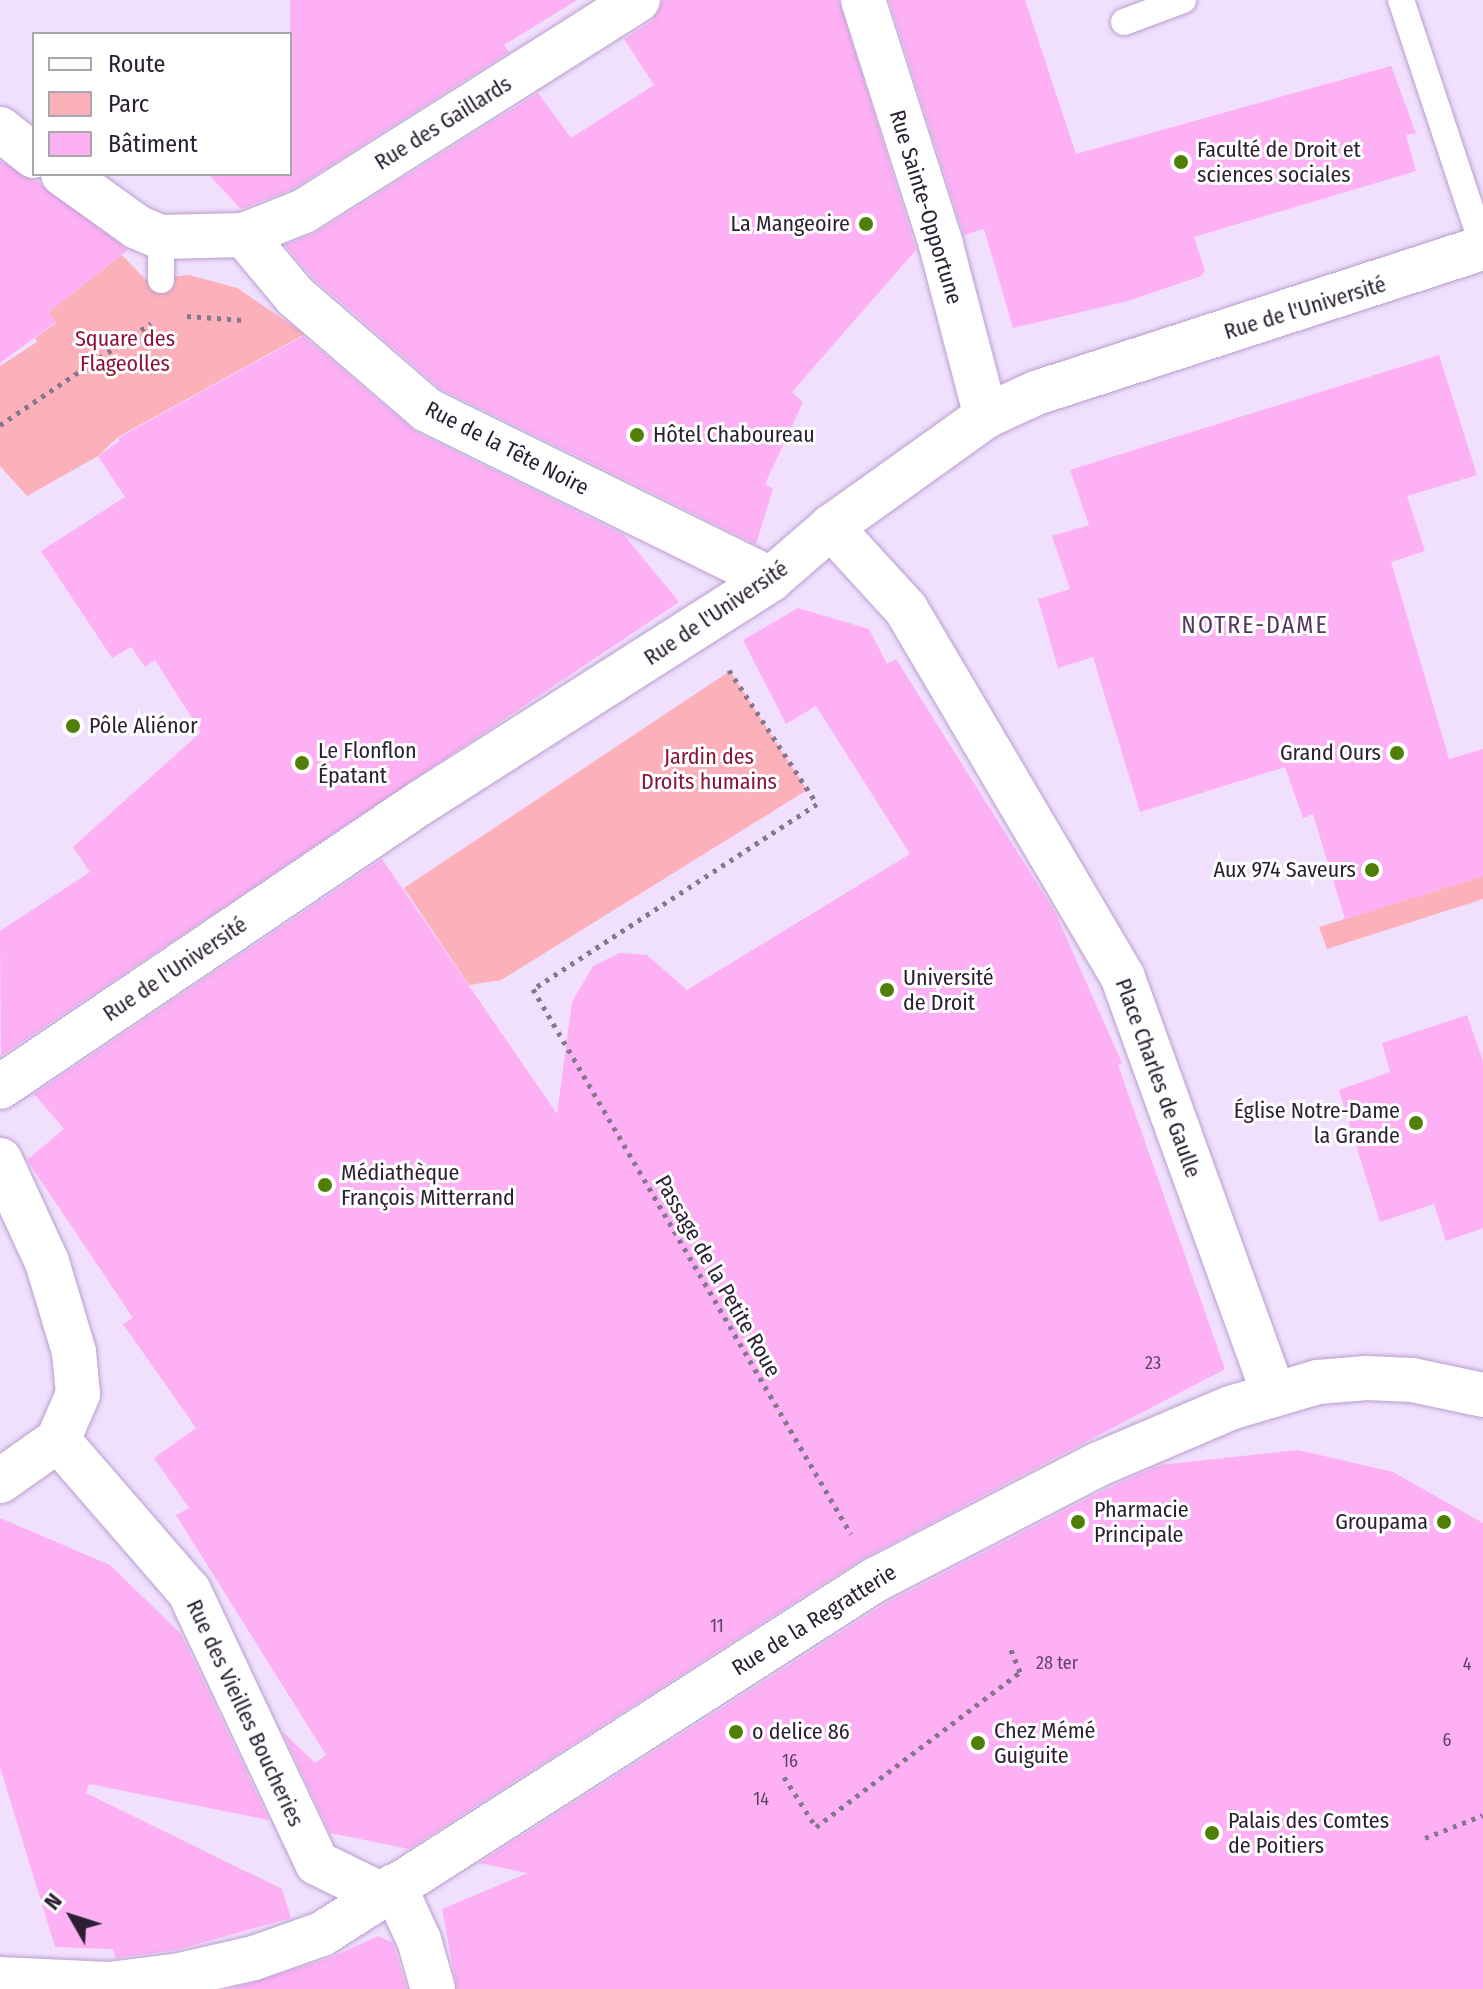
<!DOCTYPE html>
<html>
<head>
<meta charset="utf-8">
<style>
	body { margin:0 }
	#map { position:relative; width:1483px; height:1989px; overflow:hidden; background:#f0dffd; font-family:"Fira Sans Condensed",sans-serif }
	div>[style] { position:absolute }
	.green>* { inset:0; background:#fcb0ba }
	.building>* { inset:0; background:#fdb0f4 }
	.path>* { height:5px; margin-top:-2.5px; transform-origin:0; background:repeating-linear-gradient(90deg,#84778f 0 4px,transparent 0 10px) }
	.roads { filter:drop-shadow(0 0 2px #ba9ece) drop-shadow(0 0 2px #ba9ece) }
	.lane>* { height:26px; margin:-13px; padding:0 13px; transform-origin:13px; border-radius:13px; background:#fff }
	.street>* { height:44px; margin:-22px; padding:0 22px; transform-origin:22px; border-radius:22px; background:#fff }
	.dots>* { width:22px; height:22px; translate:-50% -50%; box-sizing:border-box; border:4px solid #fff; border-radius:50% }
	span { translate:-50% -50%; white-space:nowrap; text-align:center; line-height:1.15; -webkit-text-stroke:6px #fff; paint-order:stroke }
	.number-label { font-size:18px; color:#604463 }
	.number-label span { -webkit-text-stroke-width:0 }
	.street-label { font-size:22px; color:#2b2033 }
	.poi-label { font-size:22px; color:#2b2033 }
	.left { translate:0 -50%; text-align:left }
	.right { translate:-100% -50%; text-align:right }
	.park-label { font-size:22px; color:#8c1338 }
	.neighbourhood-label { font-size:24px; color:#503760; letter-spacing:2px }
	.legend { position:absolute; left:32px; top:32px; width:260px; height:144px; box-sizing:border-box; background:#fff; border:2px solid #aaa6ad; margin:0; padding:10px 14px; list-style:none; font-size:24px; color:#2b2033 }
	.legend li { display:flex; align-items:center; gap:16px; height:40px }
	.legend b { width:40px; border:2px solid #aaa6ad }
	.north { position:absolute; left:32px; top:1877px; width:80px; height:80px; -webkit-text-stroke:6px #fff; paint-order:stroke; rotate:309deg; font-size:22px; font-weight:700; line-height:32px; text-align:center; color:#2b2033 }
	.north::after { content:''; display:block; margin:auto; width:28px; height:36px; background:#2b2033; clip-path:polygon(50% 0,100% 100%,50% 72%,0 100%) }
</style>
</head>
<body>
<div id="map">
	<div class="green">
		<div style="clip-path:polygon(122px 255px,146px 280px,189px 275px,237px 288px,305px 334px,118px 437px,98px 456px,27px 496px,0 466px,0 366px,37px 342px,35px 338px,56px 323px,48px 312px)"></div>
		<div style="clip-path:polygon(730px 671px,807px 790px,501px 980px,469px 985px,404px 888px)"></div>
		<div style="clip-path:polygon(1483px 876px,1483px 899px,1327px 949px,1319px 927px)"></div>
	</div>
	<div class="building">
		<div style="clip-path:polygon(290px 0,577px 0,504px 45px,509px 52px,293px 189px,241px 209px,208px 174px,290px 174px)"></div>
		<div style="clip-path:polygon(663px 0,839px 0,916px 250px,792px 392px,803px 402px,765px 484px,773px 489px,756px 544px,441px 389px,313px 278px,285px 245px,317px 232px,538px 93px,571px 138px,654px 85px,624px 39px,652px 21px)"></div>
		<div style="clip-path:polygon(889px 0,1025px 0,1076px 154px,1391px 66px,1416px 133px,1406px 135px,1416px 171px,1194px 237px,1205px 271px,1201px 276px,1128px 301px,1013px 328px,984px 229px,964px 235px)"></div>
		<div style="clip-path:polygon(0 161px,40px 183px,128px 250px,48px 312px,56px 322px,0 363px)"></div>
		<div style="clip-path:polygon(303px 336px,416px 432px,624px 535px,679px 602px,1px 1056px,0 931px,90px 872px,73px 847px,201px 732px,155px 660px,145px 667px,131px 647px,112px 658px,41px 551px,125px 497px,98px 456px,120px 441px,118px 438px)"></div>
		<div style="clip-path:polygon(1439px 355px,1477px 475px,1407px 496px,1425px 551px,1391px 562px,1449px 759px,1483px 749px,1483px 876px,1345px 919px,1313px 814px,1303px 818px,1285px 767px,1140px 812px,1093px 657px,1058px 668px,1038px 599px,1070px 589px,1052px 536px,1089px 525px,1070px 470px)"></div>
		<div style="clip-path:polygon(798px 608px,869px 629px,887px 664px,896px 659px,1055px 912px,1122px 1063px,1118px 1065px,1225px 1369px,862px 1559px,409px 1849px,330px 1833px,283px 1732px,315px 1763px,326px 1755px,176px 1515px,189px 1508px,154px 1458px,196px 1428px,123px 1324px,133px 1318px,27px 1160px,64px 1129px,34px 1094px,382px 859px,557px 1114px,572px 1002px,593px 966px,620px 953px,647px 955px,687px 990px,910px 854px,816px 706px,786px 724px,743px 640px)"></div>
		<div style="clip-path:polygon(1467px 1015px,1483px 1061px,1483px 1228px,1446px 1241px,1434px 1204px,1380px 1222px,1339px 1090px,1390px 1072px,1382px 1043px)"></div>
		<div style="clip-path:polygon(1298px 1450px,1393px 1472px,1483px 1523px,1483px 1989px,457px 1989px,442px 1909px,528px 1873px,479px 1863px,888px 1602px,1110px 1487px,1160px 1465px)"></div>
		<div style="clip-path:polygon(0 1518px,110px 1565px,181px 1634px,269px 1820px,89px 1784px,86px 1793px,282px 1889px,291px 1918px,176px 1950px,116px 1958px,113px 1949px,55px 1947px,0 1767px)"></div>
		<div style="clip-path:polygon(378px 1936px,393px 1943px,407px 1989px,231px 1989px,330px 1958px)"></div>
	</div>
	<div class="path">
		<div style="left:187px;top:316px;width:57px;rotate:4deg"></div>
		<div style="left:0;top:425px;width:182px;rotate:-34deg"></div>
		<div style="left:729px;top:670px;width:160px;rotate:56.7deg"></div>
		<div style="left:817px;top:804px;width:339px;rotate:146.9deg"></div>
		<div style="left:533px;top:989px;width:631px;rotate:59.74deg"></div>
		<div style="left:784px;top:1777px;width:59px;rotate:57.4deg"></div>
		<div style="left:816px;top:1827px;width:256px;rotate:-37.2deg"></div>
		<div style="left:1020px;top:1672px;width:27px;rotate:-112deg"></div>
		<div style="left:1425px;top:1838px;width:62px;rotate:-21.6deg"></div>
	</div>
	<div class="roads">
		<div class="lane">
			<div style="left:1401px;top:0;width:259px;rotate:71.6deg"></div>
			<div style="left:1124px;top:22px;width:63px;rotate:-20.4deg"></div>
			<div style="left:161px;top:280px;width:43px;rotate:-90deg"></div>
		</div>
		<div class="street">
			<div style="left:863px;top:0;width:257px;rotate:72.3deg"></div>
			<div style="left:941px;top:245px;width:177px;rotate:75.3deg"></div>
			<div style="left:0;top:129px;width:43px;rotate:38.5deg"></div>
			<div style="left:63px;top:174px;width:91px;rotate:35.6deg"></div>
			<div style="left:137px;top:227px;width:26px;rotate:23deg"></div>
			<div style="left:161px;top:237px;width:83px;rotate:-1.4deg"></div>
			<div style="left:244px;top:235px;width:65px;rotate:-21.8deg"></div>
			<div style="left:304px;top:211px;width:395px;rotate:-32.3deg"></div>
			<div style="left:244px;top:235px;width:80px;rotate:50.1deg"></div>
			<div style="left:295px;top:296px;width:174px;rotate:40.8deg"></div>
			<div style="left:427px;top:410px;width:383px;rotate:26.2deg"></div>
			<div style="left:831px;top:527px;width:111px;rotate:47.6deg"></div>
			<div style="left:906px;top:609px;width:428px;rotate:59.5deg"></div>
			<div style="left:1123px;top:978px;width:441px;rotate:70.1deg"></div>
			<div style="left:0;top:1087px;width:507px;rotate:-34.07deg"></div>
			<div style="left:420px;top:803px;width:416px;rotate:-32.5deg"></div>
			<div style="left:771px;top:579px;width:79px;rotate:-40.9deg"></div>
			<div style="left:831px;top:527px;width:191px;rotate:-35.6deg"></div>
			<div style="left:986px;top:416px;width:55px;rotate:-24.7deg"></div>
			<div style="left:1036px;top:393px;width:470px;rotate:-18deg"></div>
			<div style="left:0;top:1160px;width:112px;rotate:65.3deg"></div>
			<div style="left:47px;top:1262px;width:94px;rotate:73.3deg"></div>
			<div style="left:74px;top:1352px;width:42px;rotate:84.6deg"></div>
			<div style="left:78px;top:1394px;width:50px;rotate:113.5deg"></div>
			<div style="left:58px;top:1440px;width:71px;rotate:144.7deg"></div>
			<div style="left:58px;top:1440px;width:200px;rotate:49.1deg"></div>
			<div style="left:189px;top:1591px;width:301px;rotate:64.8deg"></div>
			<div style="left:317px;top:1863px;width:72px;rotate:26.2deg"></div>
			<div style="left:394px;top:1886px;width:60px;rotate:65.2deg"></div>
			<div style="left:419px;top:1940px;width:51px;rotate:74.1deg"></div>
			<div style="left:0;top:1979px;width:109px;rotate:2.6deg"></div>
			<div style="left:109px;top:1984px;width:72px;rotate:-7.2deg"></div>
			<div style="left:180px;top:1975px;width:76px;rotate:-12.9deg"></div>
			<div style="left:254px;top:1958px;width:72px;rotate:-19.4deg"></div>
			<div style="left:322px;top:1934px;width:657px;rotate:-32.63deg"></div>
			<div style="left:875px;top:1580px;width:252px;rotate:-27.4deg"></div>
			<div style="left:1099px;top:1464px;width:142px;rotate:-23.1deg"></div>
			<div style="left:1230px;top:1408px;width:92px;rotate:-16.5deg"></div>
			<div style="left:1318px;top:1382px;width:49px;rotate:-4.7deg"></div>
			<div style="left:1367px;top:1378px;width:45px;rotate:2.5deg"></div>
			<div style="left:1412px;top:1380px;width:73px;rotate:11.9deg"></div>
		</div>
	</div>
	<div class="dots">
		<div style="left:1181px;top:162px;background:#507e07"></div>
		<div style="left:866px;top:224px;background:#507e07"></div>
		<div style="left:637px;top:435px;background:#507e07"></div>
		<div style="left:73px;top:726px;background:#507e07"></div>
		<div style="left:1397px;top:753px;background:#507e07"></div>
		<div style="left:302px;top:763px;background:#507e07"></div>
		<div style="left:1372px;top:870px;background:#507e07"></div>
		<div style="left:887px;top:990px;background:#507e07"></div>
		<div style="left:1416px;top:1123px;background:#507e07"></div>
		<div style="left:325px;top:1185px;background:#507e07"></div>
		<div style="left:1078px;top:1522px;background:#507e07"></div>
		<div style="left:1444px;top:1522px;background:#507e07"></div>
		<div style="left:736px;top:1732px;background:#507e07"></div>
		<div style="left:978px;top:1743px;background:#507e07"></div>
		<div style="left:1212px;top:1833px;background:#507e07"></div>
	</div>
	<div class="number-label">
		<span style="left:1153px;top:1363px">23</span>
		<span style="left:717px;top:1626px">11</span>
		<span style="left:1057px;top:1663px">28 ter</span>
		<span style="left:1467px;top:1664px">4</span>
		<span style="left:1447px;top:1740px">6</span>
		<span style="left:790px;top:1761px">16</span>
		<span style="left:761px;top:1799px">14</span>
	</div>
	<div class="street-label">
		<span style="left:443px;top:123px;rotate:-32deg">Rue des Gaillards</span>
		<span style="left:926px;top:207px;rotate:73deg">Rue Sainte-Opportune</span>
		<span style="left:1305px;top:308px;rotate:-17deg">Rue de l'Université</span>
		<span style="left:507px;top:448px;rotate:27deg">Rue de la Tête Noire</span>
		<span style="left:716px;top:613px;rotate:-34deg">Rue de l'Université</span>
		<span style="left:175px;top:969px;rotate:-34deg">Rue de l'Université</span>
		<span style="left:1158px;top:1078px;rotate:70deg">Place Charles de Gaulle</span>
		<span style="left:718px;top:1276px;rotate:60deg">Passage de la Petite Roue</span>
		<span style="left:814px;top:1620px;rotate:-32deg">Rue de la Regratterie</span>
		<span style="left:245px;top:1713px;rotate:65deg">Rue des Vieilles Boucheries</span>
	</div>
	<div class="poi-label">
		<span class="left" style="left:1197px;top:162px">Faculté de Droit et<br>sciences sociales</span>
		<span class="right" style="left:850px;top:224px">La Mangeoire</span>
		<span class="left" style="left:653px;top:435px">Hôtel Chaboureau</span>
		<span class="left" style="left:89px;top:726px">Pôle Aliénor</span>
		<span class="left" style="left:318px;top:763px">Le Flonflon<br>Épatant</span>
		<span class="right" style="left:1381px;top:753px">Grand Ours</span>
		<span class="right" style="left:1356px;top:870px">Aux 974 Saveurs</span>
		<span class="left" style="left:903px;top:990px">Université<br>de Droit</span>
		<span class="right" style="left:1400px;top:1123px">Église Notre-Dame<br>la Grande</span>
		<span class="left" style="left:341px;top:1185px">Médiathèque<br>François Mitterrand</span>
		<span class="left" style="left:1094px;top:1522px">Pharmacie<br>Principale</span>
		<span class="right" style="left:1428px;top:1522px">Groupama</span>
		<span class="left" style="left:994px;top:1743px">Chez Mémé<br>Guiguite</span>
		<span class="left" style="left:752px;top:1732px">o delice 86</span>
		<span class="left" style="left:1228px;top:1833px">Palais des Comtes<br>de Poitiers</span>
	</div>
	<div class="park-label">
		<span style="left:125px;top:351px">Square des<br>Flageolles</span>
		<span style="left:709px;top:769px">Jardin des<br>Droits humains</span>
	</div>
	<div class="neighbourhood-label">
		<span style="left:1255px;top:626px">NOTRE-DAME</span>
	</div>
	<ul class="legend">
	<li><b style="height:10px;background:#fff"></b>Route</li>
	<li><b style="height:22px;background:#fcb0ba"></b>Parc</li>
	<li><b style="height:22px;background:#fdb0f4"></b>Bâtiment</li>
	</ul>
	<div class="north">N</div>
</div>
</body>
</html>
